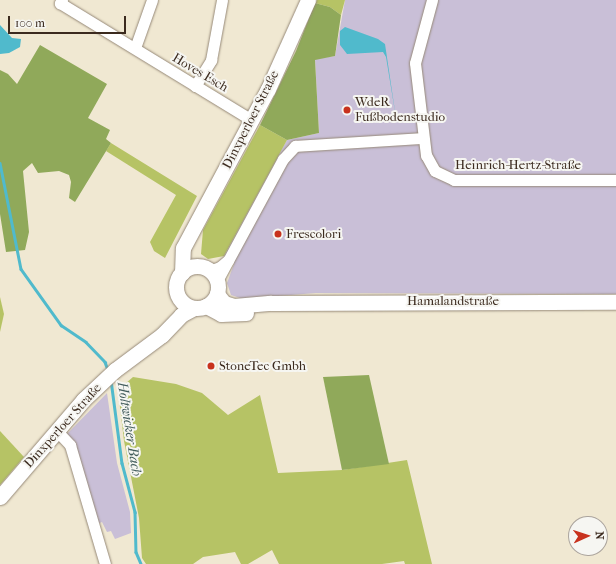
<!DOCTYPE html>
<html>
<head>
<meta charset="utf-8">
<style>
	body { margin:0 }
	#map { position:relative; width:616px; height:564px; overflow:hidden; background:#f0e8d2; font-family:"IM FELL French Canon",serif }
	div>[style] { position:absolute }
	.industrial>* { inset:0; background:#c9bfd7 }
	.green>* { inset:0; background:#b6c365 }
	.forest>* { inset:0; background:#90a95a }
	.water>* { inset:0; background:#50bacc }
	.stream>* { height:2.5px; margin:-1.25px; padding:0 1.25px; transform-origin:1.25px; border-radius:1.25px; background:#50bacc }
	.roads { filter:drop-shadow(0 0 1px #968978) drop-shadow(0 0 1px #968978) }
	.minor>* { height:11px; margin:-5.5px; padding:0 5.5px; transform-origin:5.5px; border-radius:5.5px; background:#fff }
	.major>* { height:15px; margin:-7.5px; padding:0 7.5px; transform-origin:7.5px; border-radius:7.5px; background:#fff }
	.major>.ring { margin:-7.5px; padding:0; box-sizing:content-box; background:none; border:15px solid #fff; border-radius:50% }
	.dots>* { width:11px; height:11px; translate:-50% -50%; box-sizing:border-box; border:2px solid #f6f6f2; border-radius:50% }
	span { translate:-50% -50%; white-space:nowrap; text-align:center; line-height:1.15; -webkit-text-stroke:4px #f6f6f2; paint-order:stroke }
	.street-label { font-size:13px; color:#3b2a1e }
	.poi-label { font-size:13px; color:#3b2a1e }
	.left { translate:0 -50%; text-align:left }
	.water-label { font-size:14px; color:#425c5b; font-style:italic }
	.north { position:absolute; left:568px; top:516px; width:40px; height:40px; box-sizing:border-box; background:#f6f6f2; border:1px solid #aba49d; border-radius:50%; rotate:87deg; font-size:11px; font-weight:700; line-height:16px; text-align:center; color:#3b2a1e }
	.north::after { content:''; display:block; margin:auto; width:14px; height:18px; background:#c8321e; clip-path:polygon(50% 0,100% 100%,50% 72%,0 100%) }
	.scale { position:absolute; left:8px; top:16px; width:118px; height:18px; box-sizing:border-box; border:2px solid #3b2a1e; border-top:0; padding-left:5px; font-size:12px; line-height:14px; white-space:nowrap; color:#3b2a1e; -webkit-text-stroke:3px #f6f6f2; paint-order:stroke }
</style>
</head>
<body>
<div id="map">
	<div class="industrial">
		<div style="clip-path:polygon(345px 0,616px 0,616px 294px,316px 293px,243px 299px,231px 295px,227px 283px,234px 264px,224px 256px,264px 180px,287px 140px,319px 133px,315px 59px,335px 56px)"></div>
		<div style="clip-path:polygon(107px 393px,117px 463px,130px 512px,131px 533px,115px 539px,111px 531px,107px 532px,102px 522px,97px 524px,66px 435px)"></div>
	</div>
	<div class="green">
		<div style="clip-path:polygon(316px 0,345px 0,341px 15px,330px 7px,315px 3px)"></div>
		<div style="clip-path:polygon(260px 125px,287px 140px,224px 256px,208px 259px,201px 254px,203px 230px)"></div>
		<div style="clip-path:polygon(111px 143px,197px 196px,165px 258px,154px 251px,150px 242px,176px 195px,106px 151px)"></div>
		<div style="clip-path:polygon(0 297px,4px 314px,0 332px)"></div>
		<div style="clip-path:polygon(133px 377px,176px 384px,202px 393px,228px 415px,260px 395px,278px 473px,342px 470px,407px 460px,432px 564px,405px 564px,404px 561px,382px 564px,279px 564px,272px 550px,248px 564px,241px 564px,235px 552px,203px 557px,193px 564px,146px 564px,142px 558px,139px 518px,124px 441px,118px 390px)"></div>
		<div style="clip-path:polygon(0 431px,24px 457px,0 485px)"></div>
	</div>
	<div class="forest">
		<div style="clip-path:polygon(315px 3px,330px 7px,341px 15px,335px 56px,315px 60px,319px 133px,287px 140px,260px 125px,296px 51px)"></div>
		<div style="clip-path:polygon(40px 45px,107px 84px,88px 118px,110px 130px,106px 139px,111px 143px,75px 202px,69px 198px,71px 182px,69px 175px,59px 171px,38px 173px,32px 163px,23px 171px,29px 232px,25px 250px,6px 252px,0 214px,0 70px,8px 74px,17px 84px)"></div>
		<div style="clip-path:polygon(369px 375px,389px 464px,342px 470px,323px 377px)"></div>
	</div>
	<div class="water">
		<div style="clip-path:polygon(0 25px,12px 38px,21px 39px,20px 47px,9px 53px,0 54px)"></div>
		<div style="clip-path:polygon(345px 27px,378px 39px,385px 44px,396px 118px,386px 57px,383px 52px,347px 54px,340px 45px,340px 31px)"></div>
	</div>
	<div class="stream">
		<div style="left:0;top:163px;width:108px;rotate:78.8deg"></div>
		<div style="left:21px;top:269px;width:69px;rotate:54.5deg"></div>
		<div style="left:61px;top:325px;width:30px;rotate:34deg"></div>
		<div style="left:86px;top:342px;width:28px;rotate:46deg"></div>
		<div style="left:105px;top:362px;width:9px;rotate:69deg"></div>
		<div style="left:111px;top:380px;width:84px;rotate:82.5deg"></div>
		<div style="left:122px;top:463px;width:51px;rotate:75.1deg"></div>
		<div style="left:135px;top:512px;width:40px;rotate:88.6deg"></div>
		<div style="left:136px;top:552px;width:13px;rotate:67deg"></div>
	</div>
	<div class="roads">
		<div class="minor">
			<div style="left:62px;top:0;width:4px;rotate:124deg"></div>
			<div style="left:60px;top:3px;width:225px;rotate:31.4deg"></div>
			<div style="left:432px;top:0;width:65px;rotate:105.1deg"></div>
			<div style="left:415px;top:63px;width:93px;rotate:83.2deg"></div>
			<div style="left:426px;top:155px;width:18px;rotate:61deg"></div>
			<div style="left:435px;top:171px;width:21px;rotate:25deg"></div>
			<div style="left:454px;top:180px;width:162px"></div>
			<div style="left:135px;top:48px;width:51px;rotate:-70.5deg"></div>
			<div style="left:195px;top:86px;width:31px;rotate:-58deg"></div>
			<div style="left:211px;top:60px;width:61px;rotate:-79.6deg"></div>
			<div style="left:209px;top:271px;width:12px;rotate:-20deg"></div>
			<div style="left:220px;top:267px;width:11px;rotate:-41deg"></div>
			<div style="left:217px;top:281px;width:139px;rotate:-61.6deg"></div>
			<div style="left:283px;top:159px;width:18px;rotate:-47deg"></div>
			<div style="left:295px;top:146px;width:128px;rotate:-3.6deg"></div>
			<div style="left:56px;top:430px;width:21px;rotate:47deg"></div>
			<div style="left:70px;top:445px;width:124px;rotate:73.6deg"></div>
		</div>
		<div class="major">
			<div class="ring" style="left:176px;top:266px;width:27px;height:27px"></div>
			<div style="left:182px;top:273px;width:25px;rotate:-88deg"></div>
			<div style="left:183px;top:248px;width:180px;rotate:-61.9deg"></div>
			<div style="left:268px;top:89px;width:98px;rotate:-65.8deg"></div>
			<div style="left:217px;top:294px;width:11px;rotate:52deg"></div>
			<div style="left:224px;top:303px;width:10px;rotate:17deg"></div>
			<div style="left:234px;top:306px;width:37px;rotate:-5deg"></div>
			<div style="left:271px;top:303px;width:345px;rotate:-0.2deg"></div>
			<div style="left:206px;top:306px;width:17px;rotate:28deg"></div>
			<div style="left:221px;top:314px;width:25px;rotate:-2deg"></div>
			<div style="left:0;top:497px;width:128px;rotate:-49.4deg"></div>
			<div style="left:83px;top:400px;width:44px;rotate:-43.2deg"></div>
			<div style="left:115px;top:370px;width:59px;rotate:-36.7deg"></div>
			<div style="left:162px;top:335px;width:28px;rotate:-46deg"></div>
			<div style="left:181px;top:315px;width:15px;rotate:-28deg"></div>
		</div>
	</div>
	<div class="dots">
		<div style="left:347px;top:110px;background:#c8321e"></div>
		<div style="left:278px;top:234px;background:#c8321e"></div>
		<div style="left:211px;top:366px;background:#c8321e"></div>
	</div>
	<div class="street-label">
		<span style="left:200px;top:73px;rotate:31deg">Hoves Esch</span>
		<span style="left:251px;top:120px;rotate:-63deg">Dinxperloer Straße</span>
		<span style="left:518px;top:165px">Heinrich-Hertz-Straße</span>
		<span style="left:453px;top:301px">Hamalandstraße</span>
		<span style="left:63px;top:426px;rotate:-48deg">Dinxperloer Straße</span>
	</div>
	<div class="poi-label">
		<span class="left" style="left:355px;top:110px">WdeR<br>Fußbodenstudio</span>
		<span class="left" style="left:286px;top:234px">Frescolori</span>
		<span class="left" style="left:219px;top:366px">StoneTec Gmbh</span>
	</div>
	<div class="water-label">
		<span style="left:129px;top:429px;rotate:81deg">Holtwicker Bach</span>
	</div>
	<div class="north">N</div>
	<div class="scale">100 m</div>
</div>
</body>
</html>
